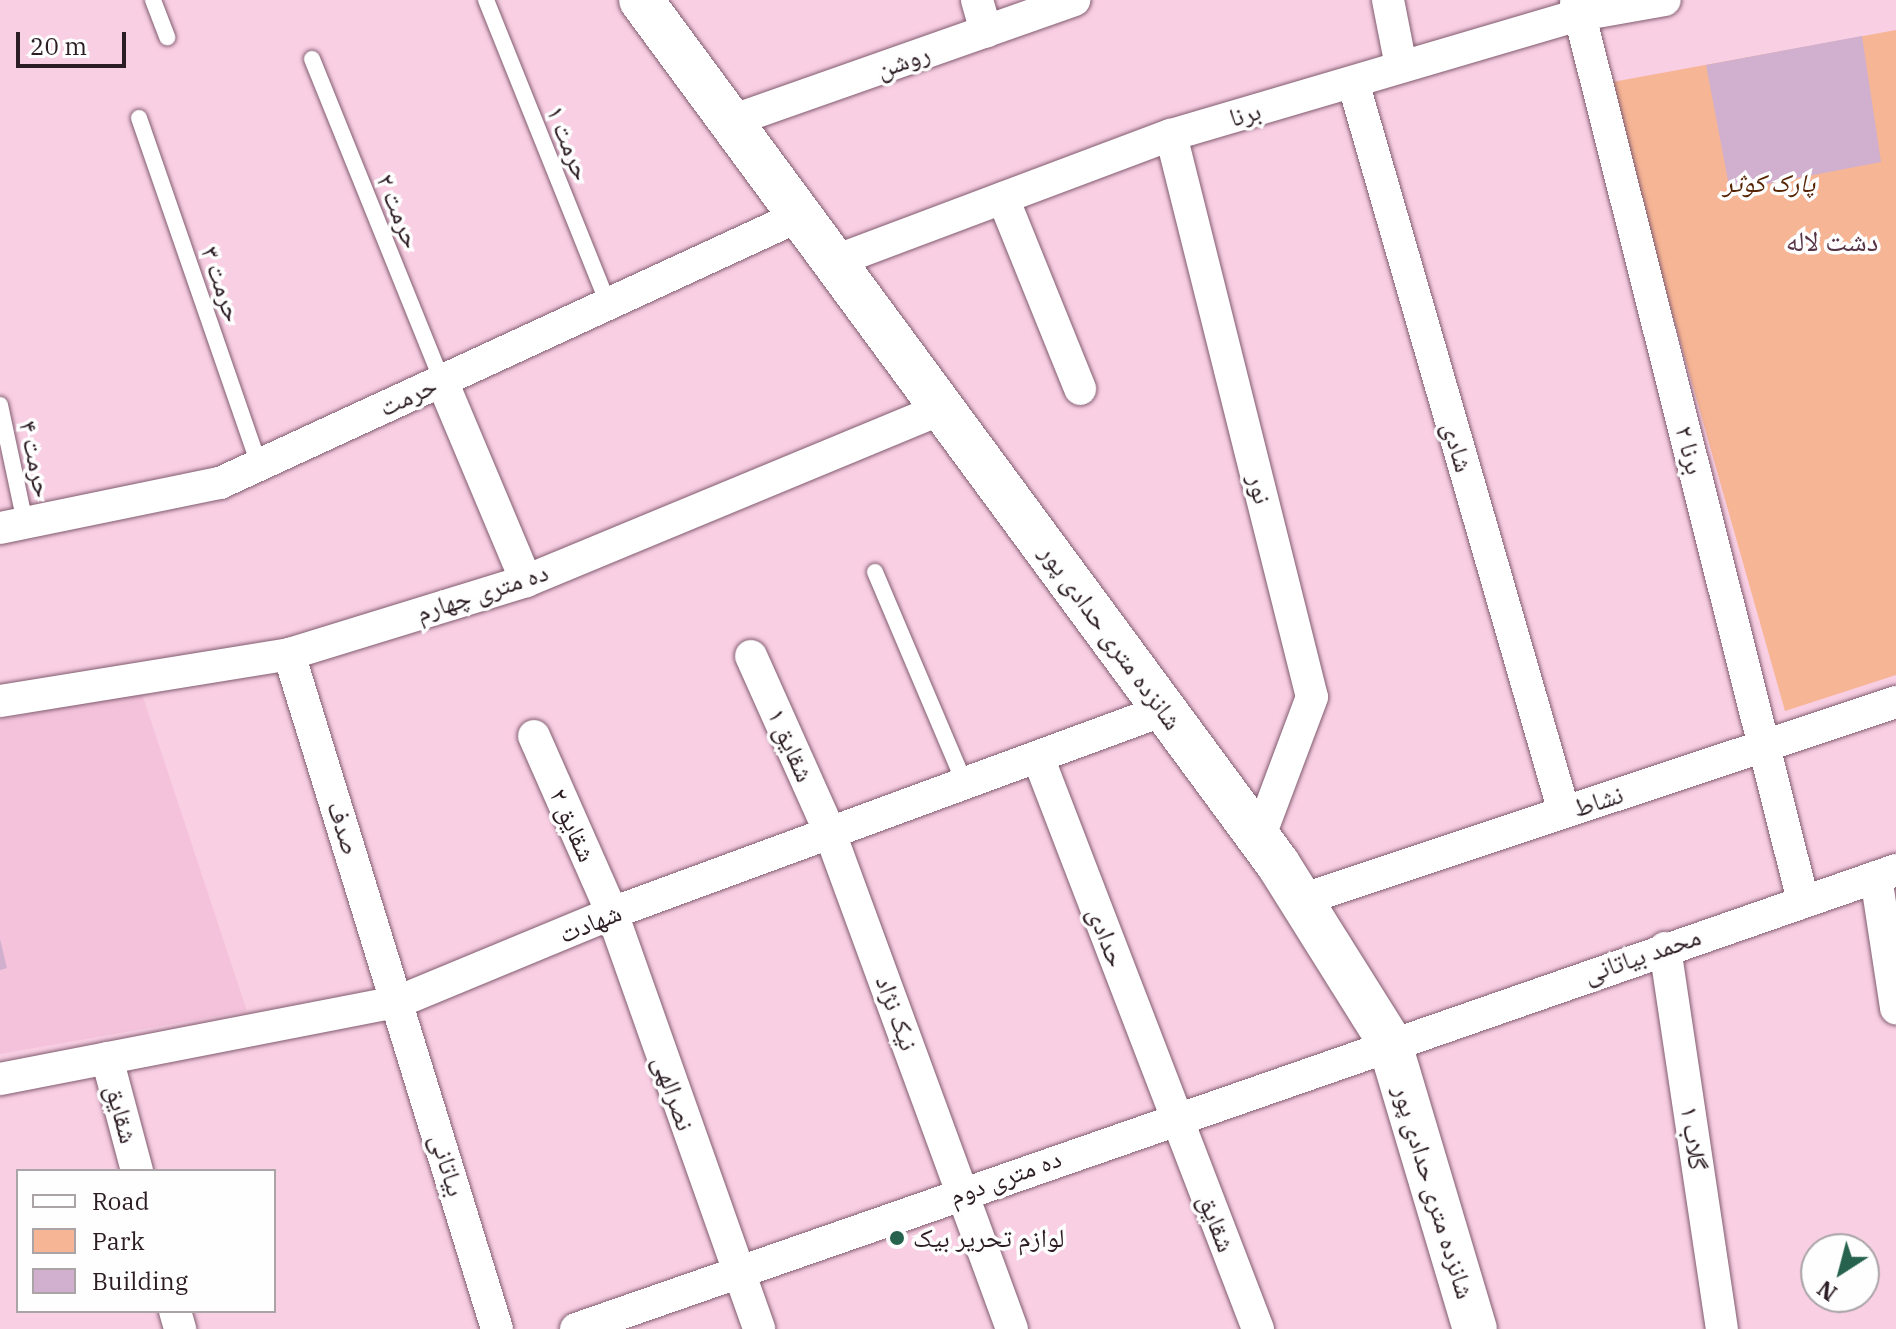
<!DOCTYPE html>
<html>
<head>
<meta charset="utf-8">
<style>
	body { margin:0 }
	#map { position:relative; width:1896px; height:1329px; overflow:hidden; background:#f9cfe4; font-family:"IBM Plex Serif","Noto Naskh Arabic",serif }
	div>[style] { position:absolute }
	.built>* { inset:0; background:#f4c2db }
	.green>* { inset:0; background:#f6b595 }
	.building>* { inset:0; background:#d0b0ce }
	.roads { filter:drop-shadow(0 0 2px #815c6f) drop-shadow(0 0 2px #815c6f) }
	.lane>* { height:16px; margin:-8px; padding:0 8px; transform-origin:8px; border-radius:8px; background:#fff }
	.street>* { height:32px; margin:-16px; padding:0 16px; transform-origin:16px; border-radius:16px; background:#fff }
	.secondary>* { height:44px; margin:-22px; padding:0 22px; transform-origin:22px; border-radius:22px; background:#fff }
	.dots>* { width:22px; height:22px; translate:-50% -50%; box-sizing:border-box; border:4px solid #fefefe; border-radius:50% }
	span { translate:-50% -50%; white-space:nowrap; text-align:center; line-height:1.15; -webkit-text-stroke:7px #fefefe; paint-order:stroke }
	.street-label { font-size:26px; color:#2c1d24 }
	.park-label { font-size:26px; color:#552202; font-style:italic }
	.poi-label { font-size:26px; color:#2c1d24 }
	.left { translate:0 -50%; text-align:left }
	.neighbourhood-label { font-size:28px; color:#553445 }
	.legend { position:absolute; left:16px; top:1169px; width:260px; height:144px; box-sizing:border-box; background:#fefefe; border:2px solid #aaa4a7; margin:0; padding:10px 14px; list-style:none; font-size:24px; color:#2c1d24 }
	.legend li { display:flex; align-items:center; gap:16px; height:40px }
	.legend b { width:40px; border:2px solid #aaa4a7 }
	.north { position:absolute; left:1800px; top:1233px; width:80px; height:80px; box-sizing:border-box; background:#fefefe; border:2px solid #aaa4a7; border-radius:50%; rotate:216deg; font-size:22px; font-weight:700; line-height:32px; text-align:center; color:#2c1d24 }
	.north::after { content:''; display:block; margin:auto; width:28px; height:36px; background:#26624e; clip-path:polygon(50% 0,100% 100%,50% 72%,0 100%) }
	.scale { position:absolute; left:16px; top:32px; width:110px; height:36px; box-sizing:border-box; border:4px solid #2c1d24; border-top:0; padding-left:10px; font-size:24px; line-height:28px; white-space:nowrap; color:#2c1d24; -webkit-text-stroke:6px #fefefe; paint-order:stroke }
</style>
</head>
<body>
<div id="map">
	<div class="built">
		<div style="clip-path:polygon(141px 691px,247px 1011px,0 1054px,0 720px)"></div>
	</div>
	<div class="green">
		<div style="clip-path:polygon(1896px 30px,1896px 675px,1785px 711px,1607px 83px)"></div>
	</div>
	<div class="building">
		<div style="clip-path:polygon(1862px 36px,1881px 162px,1730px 191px,1706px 65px)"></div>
		<div style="clip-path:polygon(0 939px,7px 968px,0 970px)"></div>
	</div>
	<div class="roads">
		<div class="lane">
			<div style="left:153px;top:0;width:40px;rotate:69deg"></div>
			<div style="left:486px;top:0;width:328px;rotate:68.1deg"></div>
			<div style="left:312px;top:59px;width:347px;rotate:68deg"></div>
			<div style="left:139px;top:118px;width:367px;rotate:70.9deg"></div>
			<div style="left:0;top:405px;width:121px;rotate:78deg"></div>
			<div style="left:875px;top:572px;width:230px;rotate:67deg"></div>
		</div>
		<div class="street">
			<div style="left:977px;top:0;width:33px;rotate:74deg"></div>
			<div style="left:1388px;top:0;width:67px;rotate:78.9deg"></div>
			<div style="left:1576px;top:0;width:929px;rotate:75.86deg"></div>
			<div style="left:1353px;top:82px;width:760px;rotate:73.88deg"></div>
			<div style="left:731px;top:121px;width:364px;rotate:-19.4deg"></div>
			<div style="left:1171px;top:135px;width:579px;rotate:75.92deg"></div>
			<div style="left:1312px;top:697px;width:151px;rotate:110.6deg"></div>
			<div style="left:1003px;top:198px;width:206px;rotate:68deg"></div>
			<div style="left:835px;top:261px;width:359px;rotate:-20.6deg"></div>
			<div style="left:1171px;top:135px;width:426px;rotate:-16.4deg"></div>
			<div style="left:1580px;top:15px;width:86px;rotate:-10deg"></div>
			<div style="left:442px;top:381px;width:217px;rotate:67.2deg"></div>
			<div style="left:0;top:528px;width:225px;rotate:-11.6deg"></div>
			<div style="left:220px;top:483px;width:640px;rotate:-24.76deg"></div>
			<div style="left:289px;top:654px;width:706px;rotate:72.87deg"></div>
			<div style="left:751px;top:656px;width:194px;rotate:65.9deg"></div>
			<div style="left:830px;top:833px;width:528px;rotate:69.85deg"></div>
			<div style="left:0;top:701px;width:293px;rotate:-9.2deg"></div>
			<div style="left:289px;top:654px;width:248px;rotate:-17.1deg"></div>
			<div style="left:526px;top:581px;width:451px;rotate:-22.5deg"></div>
			<div style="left:534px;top:736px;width:193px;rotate:66.2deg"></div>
			<div style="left:612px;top:913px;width:441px;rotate:70.5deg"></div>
			<div style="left:1038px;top:757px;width:613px;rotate:68.96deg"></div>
			<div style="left:1876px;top:877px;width:133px;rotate:81.3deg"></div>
			<div style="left:1301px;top:900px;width:627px;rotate:-18.41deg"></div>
			<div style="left:1665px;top:948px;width:385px;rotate:81.5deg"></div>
			<div style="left:107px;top:1058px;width:117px;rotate:75.1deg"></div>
			<div style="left:0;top:1079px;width:408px;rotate:-11deg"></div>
			<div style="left:400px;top:1001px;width:230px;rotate:-22.5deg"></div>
			<div style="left:612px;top:913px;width:588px;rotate:-20.19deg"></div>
			<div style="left:175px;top:1311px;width:19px;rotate:74deg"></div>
			<div style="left:576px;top:1329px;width:1398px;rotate:-19.17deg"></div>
		</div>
		<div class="secondary">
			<div style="left:641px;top:0;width:1073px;rotate:53.6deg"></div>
			<div style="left:1278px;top:864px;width:209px;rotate:57.9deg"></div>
			<div style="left:1389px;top:1041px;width:301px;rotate:73.4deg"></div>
		</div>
	</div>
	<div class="dots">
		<div style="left:897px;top:1238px;background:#26624e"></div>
	</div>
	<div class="street-label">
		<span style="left:903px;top:61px;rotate:-19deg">روشن</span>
		<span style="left:1245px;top:114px;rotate:-16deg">برنا</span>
		<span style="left:569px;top:143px;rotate:68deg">حرمت ۱</span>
		<span style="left:399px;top:211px;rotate:68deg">حرمت ۲</span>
		<span style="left:222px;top:284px;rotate:71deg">حرمت ۳</span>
		<span style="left:408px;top:396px;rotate:-25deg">حرمت</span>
		<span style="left:1458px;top:447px;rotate:74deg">شادی</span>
		<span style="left:1690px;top:450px;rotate:76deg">برنا ۲</span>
		<span style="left:36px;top:459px;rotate:78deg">حرمت ۴</span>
		<span style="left:1260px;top:489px;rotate:76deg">نور</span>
		<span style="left:482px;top:592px;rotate:-18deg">ده متری چهارم</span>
		<span style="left:1111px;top:637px;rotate:54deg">شانزده متری حدادی پور</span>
		<span style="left:791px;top:745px;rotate:66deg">شقایق ۱</span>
		<span style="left:1598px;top:801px;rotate:-18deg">نشاط</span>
		<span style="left:573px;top:825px;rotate:66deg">شقایق ۲</span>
		<span style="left:344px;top:828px;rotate:72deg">صدف</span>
		<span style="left:590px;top:923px;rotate:-22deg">شهادت</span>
		<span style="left:1107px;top:937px;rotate:69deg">حدادی</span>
		<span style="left:1642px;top:955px;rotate:-19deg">محمد بیاتانی</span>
		<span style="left:897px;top:1013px;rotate:70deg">نیک نژاد</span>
		<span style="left:674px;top:1093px;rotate:71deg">نصرالهی</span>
		<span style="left:122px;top:1114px;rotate:75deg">شقایق</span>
		<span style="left:1694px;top:1138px;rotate:82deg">گلاب ۱</span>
		<span style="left:448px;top:1165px;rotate:73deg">بیاتانی</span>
		<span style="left:1005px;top:1177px;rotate:-20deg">ده متری دوم</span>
		<span style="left:1434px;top:1192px;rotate:73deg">شانزده متری حدادی پور</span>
		<span style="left:1217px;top:1223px;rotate:69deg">شقایق</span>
	</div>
	<div class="park-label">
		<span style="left:1769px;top:183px">پارک کوثر</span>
	</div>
	<div class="poi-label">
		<span class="left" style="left:913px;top:1238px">لوازم تحریر بیک</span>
	</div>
	<div class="neighbourhood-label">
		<span style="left:1832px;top:241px">دشت لاله</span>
	</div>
	<ul class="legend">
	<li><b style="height:10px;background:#fff"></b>Road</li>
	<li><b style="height:22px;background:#f6b595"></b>Park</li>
	<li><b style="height:22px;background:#d0b0ce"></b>Building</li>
	</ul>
	<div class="north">N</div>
	<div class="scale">20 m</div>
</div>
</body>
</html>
